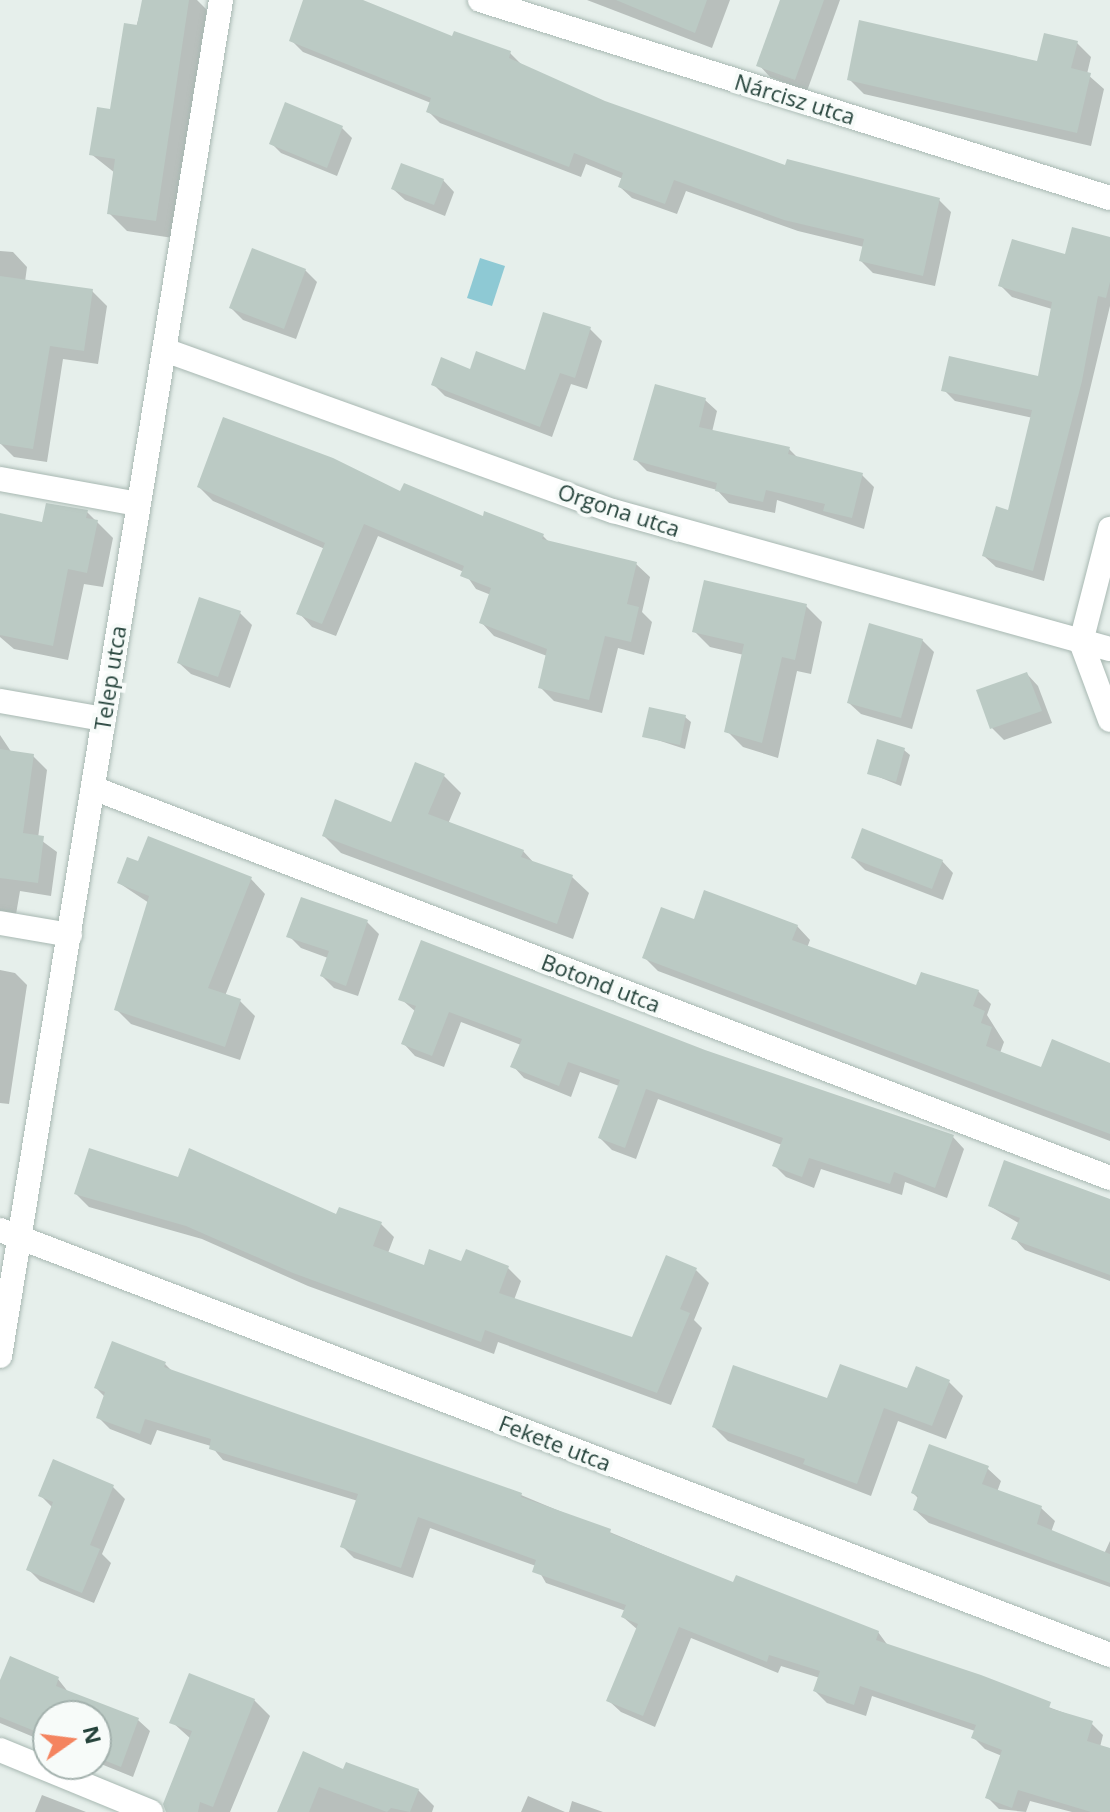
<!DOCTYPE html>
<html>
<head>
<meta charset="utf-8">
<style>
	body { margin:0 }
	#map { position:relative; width:1110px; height:1812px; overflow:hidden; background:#e6efeb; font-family:"Open Sans",sans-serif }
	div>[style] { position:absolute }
	.water>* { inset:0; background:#8ec9d4 }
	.shadow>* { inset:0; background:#0003 }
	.building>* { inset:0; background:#bbcac4 }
	.roads { filter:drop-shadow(0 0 2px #a8b8b2) drop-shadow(0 0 2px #a8b8b2) }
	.minor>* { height:24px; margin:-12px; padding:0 12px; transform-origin:12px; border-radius:12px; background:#fff }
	span { translate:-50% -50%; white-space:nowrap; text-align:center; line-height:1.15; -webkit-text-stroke:8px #f7fbf9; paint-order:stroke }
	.street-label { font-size:22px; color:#24423a }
	.north { position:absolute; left:32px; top:1700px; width:80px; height:80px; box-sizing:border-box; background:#f7fbf9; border:2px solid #a3b1ad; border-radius:50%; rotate:76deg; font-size:22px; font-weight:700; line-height:32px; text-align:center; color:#24423a }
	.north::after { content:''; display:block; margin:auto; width:28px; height:36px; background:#f4845f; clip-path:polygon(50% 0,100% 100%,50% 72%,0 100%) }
</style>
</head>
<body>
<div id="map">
	<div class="water">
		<div style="clip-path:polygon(480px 258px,505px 266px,492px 306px,467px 298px)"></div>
	</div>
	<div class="shadow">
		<div style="clip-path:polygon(144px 0,197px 0,207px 10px,173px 238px,127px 231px,109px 213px,115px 173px,91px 154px,111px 112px)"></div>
		<div style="clip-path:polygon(306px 0,358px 0,453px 39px,510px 53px,522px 65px,604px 103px,787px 168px,939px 200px,951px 212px,935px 286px,873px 273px,861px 261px,864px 247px,798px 231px,686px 191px,677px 214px,632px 198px,620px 187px,623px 179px,586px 164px,581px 177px,440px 123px,428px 111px,431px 103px,303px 52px,291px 40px)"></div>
		<div style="clip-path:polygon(587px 0,730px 0,712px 48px)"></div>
		<div style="clip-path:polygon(782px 0,840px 0,807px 91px,770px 77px,759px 65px)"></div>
		<div style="clip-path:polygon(1076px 42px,1091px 57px,1087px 74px,1104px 89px,1091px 146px,864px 94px,849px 79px,1039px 63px)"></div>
		<div style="clip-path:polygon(342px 128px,352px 138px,337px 176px,281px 153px,271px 143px)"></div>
		<div style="clip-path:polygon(443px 180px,454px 192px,445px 216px,405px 200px,393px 189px)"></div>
		<div style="clip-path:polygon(1110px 239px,1110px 306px,1044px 581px,996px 567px,984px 556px,1010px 512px,1033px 418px,955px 401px,944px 390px,1040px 378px,1052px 309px,1012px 297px,1001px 286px)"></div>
		<div style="clip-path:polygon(0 251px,13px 252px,27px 267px,25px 282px,92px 291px,107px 306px,98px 364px,63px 359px,47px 462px,14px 457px,0 443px)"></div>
		<div style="clip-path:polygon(305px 270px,317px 282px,296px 339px,243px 320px,231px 308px)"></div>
		<div style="clip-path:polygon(590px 329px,602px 341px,587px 389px,571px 384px,552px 437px,445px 396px,433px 384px,471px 372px,526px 372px)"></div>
		<div style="clip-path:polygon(705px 400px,717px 411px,712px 432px,789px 449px,799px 459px,862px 475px,874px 487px,864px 529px,777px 500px,775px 513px,729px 503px,717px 490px,647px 471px,635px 459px)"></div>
		<div style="clip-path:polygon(199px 487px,402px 494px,543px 536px,550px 543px,636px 564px,650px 577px,642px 612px,652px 622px,644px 655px,618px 648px,602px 713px,554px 701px,540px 687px,547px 656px,494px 636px,481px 622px,491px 595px,476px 589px,464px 572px,378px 536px,336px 636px,312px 627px,299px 613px,325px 549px,213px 501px)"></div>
		<div style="clip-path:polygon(87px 512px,113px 538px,103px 587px,84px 584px,68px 660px,14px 649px,0 637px,0 515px,44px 524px)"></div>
		<div style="clip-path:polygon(806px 606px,822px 622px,811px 674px,797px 671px,778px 758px,743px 747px,727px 731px,744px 655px,710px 647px,694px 631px)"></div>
		<div style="clip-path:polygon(240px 613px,252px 625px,230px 688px,191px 674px,179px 663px)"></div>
		<div style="clip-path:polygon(922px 640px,934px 652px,912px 729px,861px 714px,849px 703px)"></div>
		<div style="clip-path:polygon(1027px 674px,1038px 686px,1052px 723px,1004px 740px,992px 728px,979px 691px)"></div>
		<div style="clip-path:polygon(685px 717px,691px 722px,685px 749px,645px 736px)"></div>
		<div style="clip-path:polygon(0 735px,12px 753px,33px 756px,47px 770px,38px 838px,57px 852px,51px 896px,20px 891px,15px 920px,0 917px)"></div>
		<div style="clip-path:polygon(904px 750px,910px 755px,901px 786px,869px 773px)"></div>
		<div style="clip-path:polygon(416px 764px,444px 776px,461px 793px,448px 824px,523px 851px,535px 864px,572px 877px,589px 893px,573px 939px,341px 853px,324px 836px,392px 825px)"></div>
		<div style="clip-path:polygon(853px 858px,942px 861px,953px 873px,943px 900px,865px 870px)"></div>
		<div style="clip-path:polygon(251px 879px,265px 894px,225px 996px,240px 1001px,255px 1016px,240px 1060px,131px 1024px,116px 1009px,149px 903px,119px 883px)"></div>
		<div style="clip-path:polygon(695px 921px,797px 926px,810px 940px,807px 948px,918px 987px,978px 991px,991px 1004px,987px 1015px,1004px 1042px,1000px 1053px,1042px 1070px,1110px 1064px,1110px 1141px,658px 971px,645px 958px)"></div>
		<div style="clip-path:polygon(367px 922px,379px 934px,358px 996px,334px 988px,322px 976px,328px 958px,301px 948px,289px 936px)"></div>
		<div style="clip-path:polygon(0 970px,15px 973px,27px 985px,9px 1104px,0 1103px)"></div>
		<div style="clip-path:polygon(401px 999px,704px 1052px,953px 1137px,964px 1149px,947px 1198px,905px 1182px,902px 1195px,821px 1169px,814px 1188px,786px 1177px,775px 1166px,782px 1145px,658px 1099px,636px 1159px,612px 1150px,600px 1138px,619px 1086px,580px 1072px,571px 1097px,524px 1078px,513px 1066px,521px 1045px,461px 1022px,444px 1067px,415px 1056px,404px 1044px,416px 1012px)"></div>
		<div style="clip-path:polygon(179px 1180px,381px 1224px,394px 1237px,388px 1253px,425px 1268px,462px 1263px,508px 1268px,521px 1281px,514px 1300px,633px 1339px,696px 1270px,709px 1283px,694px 1320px,702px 1328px,671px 1405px,498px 1342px,494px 1354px,308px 1286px,202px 1239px,89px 1207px,76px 1194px)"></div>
		<div style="clip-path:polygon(1110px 1201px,1110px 1281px,1025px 1250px,1014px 1238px,1020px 1224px,990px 1206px)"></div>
		<div style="clip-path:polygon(165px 1364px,174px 1373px,521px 1495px,734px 1584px,878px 1632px,889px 1647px,1091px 1723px,1103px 1735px,1100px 1747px,1110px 1750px,1110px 1812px,1072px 1812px,1030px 1801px,1026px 1812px,999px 1809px,987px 1797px,1002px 1756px,985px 1749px,973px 1737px,975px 1731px,872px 1696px,866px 1716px,827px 1703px,815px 1691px,820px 1678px,781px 1666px,778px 1673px,691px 1638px,655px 1727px,621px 1712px,609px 1701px,638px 1630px,623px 1617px,626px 1611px,546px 1583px,536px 1566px,430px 1528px,413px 1578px,354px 1558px,342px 1546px,358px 1501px,223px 1460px,211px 1446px,157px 1430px,151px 1445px,110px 1429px,98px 1417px,105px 1397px,96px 1388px)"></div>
		<div style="clip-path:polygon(949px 1382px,963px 1396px,946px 1439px,898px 1421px,871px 1496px,728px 1441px,714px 1427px,829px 1400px)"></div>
		<div style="clip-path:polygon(54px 1462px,113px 1487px,125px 1499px,102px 1554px,111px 1563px,94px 1603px,40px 1581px,28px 1569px,53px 1508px,40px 1495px)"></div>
		<div style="clip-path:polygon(987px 1468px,1001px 1481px,997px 1492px,1041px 1508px,1055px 1521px,1051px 1532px,1104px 1554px,1110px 1541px,1110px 1587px,929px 1523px,915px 1510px,919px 1499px,913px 1493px)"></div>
		<div style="clip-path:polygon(58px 1679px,69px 1693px,138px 1720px,150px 1731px,133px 1777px,96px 1762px,96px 1716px,48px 1716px,48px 1743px,0 1723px,0 1685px)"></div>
		<div style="clip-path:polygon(254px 1700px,270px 1716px,230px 1812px,167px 1812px,191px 1739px,172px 1722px)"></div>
		<div style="clip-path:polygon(305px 1754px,345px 1772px,418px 1790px,434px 1806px,432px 1812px,279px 1812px)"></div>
		<div style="clip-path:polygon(42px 1795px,86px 1812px,35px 1812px)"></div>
		<div style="clip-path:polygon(528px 1796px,565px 1812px,521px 1812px)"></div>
		<div style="clip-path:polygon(572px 1801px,603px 1812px,569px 1812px)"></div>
	</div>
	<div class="building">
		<div style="clip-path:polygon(142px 0,189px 0,156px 221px,107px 214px,115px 159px,89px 155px,97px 107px,110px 109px,124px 23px,137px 25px)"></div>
		<div style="clip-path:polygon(303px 0,363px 0,452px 36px,454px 31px,511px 51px,509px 58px,605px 101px,785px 165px,787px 159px,940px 198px,923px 276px,859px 261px,864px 239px,784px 220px,674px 180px,665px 204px,618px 187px,623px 173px,574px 153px,569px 167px,426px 112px,431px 98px,289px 41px)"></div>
		<div style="clip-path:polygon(616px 0,707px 0,695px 33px)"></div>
		<div style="clip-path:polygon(780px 0,824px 0,795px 80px,756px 66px)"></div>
		<div style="clip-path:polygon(859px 20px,1037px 61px,1044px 33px,1078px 41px,1071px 68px,1091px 73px,1077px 133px,847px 80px)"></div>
		<div style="clip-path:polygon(285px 102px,343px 126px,327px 168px,269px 144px)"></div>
		<div style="clip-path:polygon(401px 163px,444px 179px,434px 205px,391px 189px)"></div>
		<div style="clip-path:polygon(1072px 227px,1110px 237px,1110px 282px,1106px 298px,1098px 296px,1082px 381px,1033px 571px,982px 556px,996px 506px,1008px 510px,1032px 410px,941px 391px,949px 356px,1038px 376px,1052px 302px,998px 286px,1012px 239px,1065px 254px)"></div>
		<div style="clip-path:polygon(252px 248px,306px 269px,284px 329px,229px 308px)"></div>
		<div style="clip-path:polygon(0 276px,93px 289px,84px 351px,50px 346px,33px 449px,0 444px)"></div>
		<div style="clip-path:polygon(543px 312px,591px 327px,575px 378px,560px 373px,540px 427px,431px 385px,441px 357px,470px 369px,476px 351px,525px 370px)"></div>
		<div style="clip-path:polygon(655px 384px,706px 398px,699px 427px,790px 447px,788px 454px,863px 473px,852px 518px,823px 511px,825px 504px,766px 490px,763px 502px,715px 491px,717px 483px,633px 460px)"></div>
		<div style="clip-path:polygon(223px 417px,333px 458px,400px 491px,404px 483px,483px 516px,484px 511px,544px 534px,542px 539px,637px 562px,627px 604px,639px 607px,631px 642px,605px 636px,589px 700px,538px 688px,547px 649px,479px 623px,491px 588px,460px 576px,464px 566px,364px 524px,322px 624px,296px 614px,325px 543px,197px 487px)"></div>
		<div style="clip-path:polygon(46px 503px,88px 510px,86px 518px,98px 520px,87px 573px,68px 569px,53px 646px,0 635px,0 513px,42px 522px)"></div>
		<div style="clip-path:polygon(704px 580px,807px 604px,795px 660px,782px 657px,762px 743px,724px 732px,744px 644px,692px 632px)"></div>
		<div style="clip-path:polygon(199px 597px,241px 611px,218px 677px,177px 663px)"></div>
		<div style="clip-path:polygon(869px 623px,923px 639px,901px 718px,847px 703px)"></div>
		<div style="clip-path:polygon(1027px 672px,1042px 711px,990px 729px,976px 690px)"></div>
		<div style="clip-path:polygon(649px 707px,686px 715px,680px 745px,642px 737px)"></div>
		<div style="clip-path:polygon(877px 739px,905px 748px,896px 782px,867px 774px)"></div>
		<div style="clip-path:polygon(0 749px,34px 754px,23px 833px,44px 836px,38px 883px,0 878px)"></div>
		<div style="clip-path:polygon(415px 762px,445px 774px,428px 814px,524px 850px,521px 857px,573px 875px,557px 924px,322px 836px,335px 799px,391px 822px)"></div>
		<div style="clip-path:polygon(862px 828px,943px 860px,932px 889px,851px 858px)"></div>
		<div style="clip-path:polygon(148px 836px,252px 877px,208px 988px,241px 999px,225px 1047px,114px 1010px,149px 896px,117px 883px,127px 857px,138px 861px)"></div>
		<div style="clip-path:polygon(704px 890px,798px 925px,792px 940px,916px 985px,921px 972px,979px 990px,973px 1006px,985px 1011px,981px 1023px,992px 1027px,986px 1046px,1041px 1067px,1052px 1039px,1110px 1063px,1110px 1134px,642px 958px,661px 907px,694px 919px)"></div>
		<div style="clip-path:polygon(301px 897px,368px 920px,346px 986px,320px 976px,329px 951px,286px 937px)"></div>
		<div style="clip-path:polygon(421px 940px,705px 1050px,954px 1135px,935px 1188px,894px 1172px,890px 1184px,809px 1158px,802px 1177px,772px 1166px,783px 1138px,646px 1089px,625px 1148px,598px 1138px,620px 1080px,568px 1062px,559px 1086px,510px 1067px,522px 1039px,449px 1012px,432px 1056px,401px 1044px,416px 1006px,398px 1000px)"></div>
		<div style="clip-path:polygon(89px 1148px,178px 1177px,189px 1148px,336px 1214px,339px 1207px,382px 1222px,373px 1246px,424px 1265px,429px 1249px,461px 1261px,466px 1249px,509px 1266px,499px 1293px,632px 1337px,666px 1255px,697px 1268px,680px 1309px,690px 1313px,657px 1393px,485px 1330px,481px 1342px,293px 1273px,186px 1226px,74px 1194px)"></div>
		<div style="clip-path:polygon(1004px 1160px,1110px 1199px,1110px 1275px,1011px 1239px,1020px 1218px,988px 1206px)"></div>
		<div style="clip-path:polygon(112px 1341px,166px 1362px,164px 1367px,522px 1493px,521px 1497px,611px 1529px,610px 1533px,733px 1582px,736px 1575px,879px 1631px,876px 1640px,981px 1675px,1051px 1702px,1049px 1708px,1093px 1721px,1087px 1741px,1110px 1748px,1110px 1812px,1091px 1812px,1018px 1790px,1012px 1808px,985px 1798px,1002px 1750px,971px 1738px,976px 1725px,860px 1686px,854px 1705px,813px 1691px,820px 1671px,769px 1655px,767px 1662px,679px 1627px,643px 1716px,606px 1701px,638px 1624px,621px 1617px,626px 1605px,532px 1572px,536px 1560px,418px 1517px,401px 1568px,340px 1547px,358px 1494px,209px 1449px,211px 1439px,145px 1419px,140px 1434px,96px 1418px,105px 1392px,94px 1388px)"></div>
		<div style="clip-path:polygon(840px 1364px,907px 1388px,916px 1366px,950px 1380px,932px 1426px,884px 1408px,857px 1484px,803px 1464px,805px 1459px,712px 1427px,733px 1365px,827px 1398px)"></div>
		<div style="clip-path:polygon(929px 1444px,989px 1466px,982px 1484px,1042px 1506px,1037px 1524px,1110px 1554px,1110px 1583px,913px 1510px,918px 1496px,911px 1493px)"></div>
		<div style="clip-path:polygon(53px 1459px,114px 1485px,90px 1545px,100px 1549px,82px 1593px,26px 1570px,53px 1502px,38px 1496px)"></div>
		<div style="clip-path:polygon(10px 1656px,59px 1677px,56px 1686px,139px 1718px,121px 1767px,96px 1757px,96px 1716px,44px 1716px,37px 1732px,0 1717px,0 1680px)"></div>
		<div style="clip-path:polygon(189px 1673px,255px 1699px,213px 1807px,200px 1802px,198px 1812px,166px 1812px,163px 1804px,192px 1731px,169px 1723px)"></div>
		<div style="clip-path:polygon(303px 1751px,343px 1769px,346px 1762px,419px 1789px,410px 1812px,391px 1808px,387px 1812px,319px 1787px,309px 1812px,277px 1812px)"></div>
	</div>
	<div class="roads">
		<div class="minor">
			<div style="left:480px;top:0;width:660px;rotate:17.45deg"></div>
			<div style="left:165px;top:350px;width:476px;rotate:19.8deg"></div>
			<div style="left:613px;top:511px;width:516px;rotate:15.52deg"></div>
			<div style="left:0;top:479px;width:140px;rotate:10.3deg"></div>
			<div style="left:1081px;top:642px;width:117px;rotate:-75.6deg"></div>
			<div style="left:1081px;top:642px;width:83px;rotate:69.6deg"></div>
			<div style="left:0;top:701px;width:105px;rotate:9.9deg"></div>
			<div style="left:93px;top:788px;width:1089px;rotate:20.98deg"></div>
			<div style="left:0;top:923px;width:71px;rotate:9.7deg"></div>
			<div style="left:0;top:1230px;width:1189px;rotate:20.95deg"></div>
			<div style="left:0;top:1356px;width:1374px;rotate:-80.74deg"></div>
			<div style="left:0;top:1750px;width:163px;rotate:22.3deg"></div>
		</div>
	</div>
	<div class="street-label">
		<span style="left:795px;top:99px;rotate:17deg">Nárcisz utca</span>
		<span style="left:619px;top:510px;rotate:18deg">Orgona utca</span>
		<span style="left:110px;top:678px;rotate:-81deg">Telep utca</span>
		<span style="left:601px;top:983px;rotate:21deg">Botond utca</span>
		<span style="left:555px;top:1443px;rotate:21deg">Fekete utca</span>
	</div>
	<div class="north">N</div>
</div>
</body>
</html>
